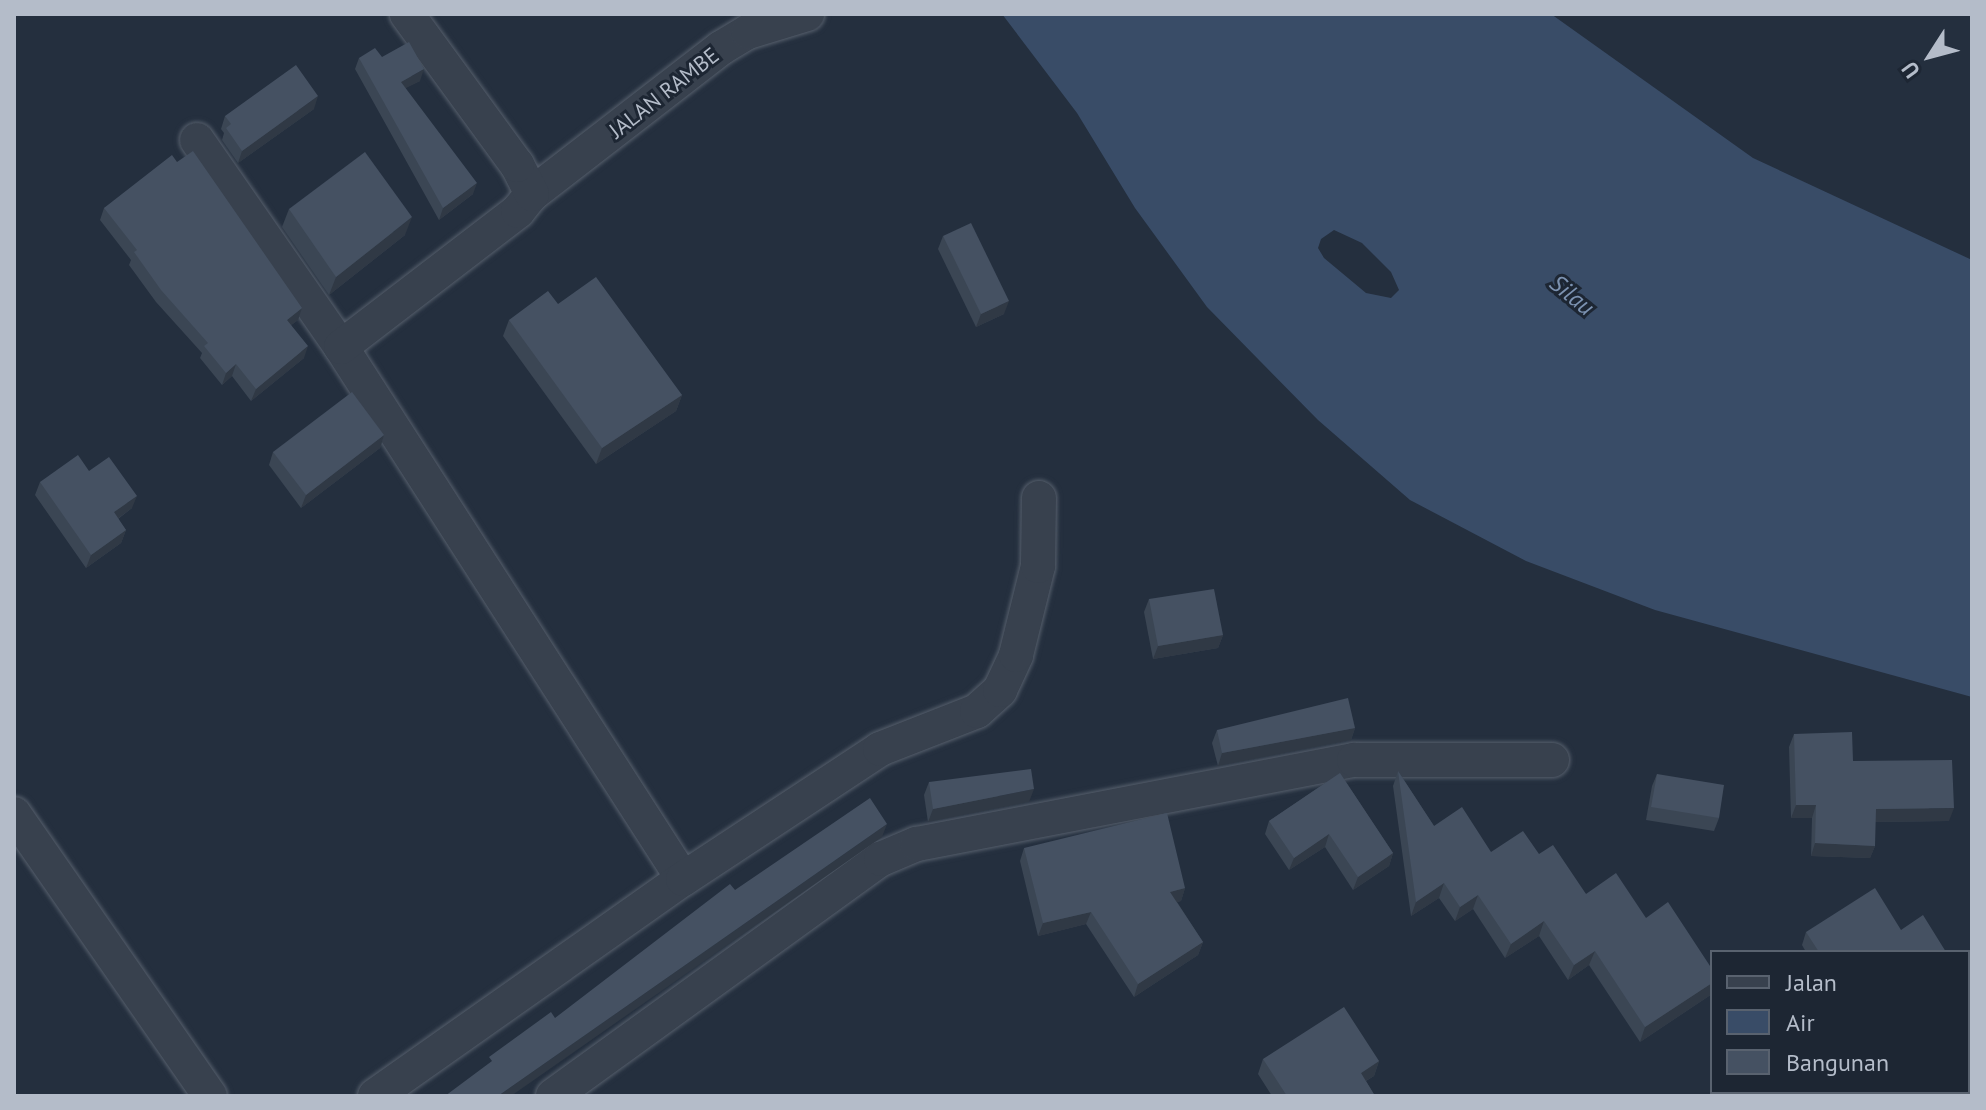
<!DOCTYPE html>
<html>
<head>
<meta charset="utf-8">
<style>
	body { margin:0 }
	#map { position:relative; width:1986px; height:1110px; overflow:hidden; background:#242f3e; font-family:"PT Sans",sans-serif }
	div>[style] { position:absolute }
	.water>* { inset:0; background:#394c67 }
	.roads { filter:drop-shadow(0 0 2px #565f6c) drop-shadow(0 0 2px #565f6c) }
	.minor>* { height:34px; margin:-17px; padding:0 17px; transform-origin:17px; border-radius:17px; background:#38414e }
	.wall>* { inset:0; background:#3b4654 }
	.shaded-wall>* { inset:0; background:#303945 }
	.building>* { inset:0; background:#455162 }
	span { translate:-50% -50%; white-space:nowrap; text-align:center; line-height:1.15; -webkit-text-stroke:6px #1d2633; paint-order:stroke }
	.street-label { font-size:22px; color:#b4bcc9 }
	.water-label { font-size:24px; color:#7c92b1; font-style:italic }
	.frame { position:absolute; inset:0; border:16px solid #b4bcc9; pointer-events:none }
	.legend { position:absolute; left:1710px; top:950px; width:260px; height:144px; box-sizing:border-box; background:#1d2633; border:2px solid #59626f; margin:0; padding:10px 14px; list-style:none; font-size:24px; color:#b4bcc9 }
	.legend li { display:flex; align-items:center; gap:16px; height:40px }
	.legend b { width:40px; border:2px solid #59626f }
	.north { position:absolute; left:1890px; top:16px; width:80px; height:80px; -webkit-text-stroke:6px #1d2633; paint-order:stroke; rotate:234deg; font-size:22px; font-weight:700; line-height:32px; text-align:center; color:#b4bcc9 }
	.north::after { content:''; display:block; margin:auto; width:28px; height:36px; background:#b4bcc9; clip-path:polygon(50% 0,100% 100%,50% 72%,0 100%) }
</style>
</head>
<body>
<div id="map">
	<div class="water">
		<div style="clip-path:polygon(evenodd,1002px 14px,1551px 14px,1753px 158px,1972px 260px,1972px 697px,1655px 610px,1526px 561px,1410px 500px,1318px 420px,1207px 307px,1135px 208px,1077px 113px,1002px 14px,1334px 230px,1362px 243px,1391px 272px,1399px 290px,1391px 298px,1366px 293px,1324px 258px,1318px 248px,1321px 239px,1334px 230px)"></div>
	</div>
	<div class="roads">
		<div class="minor">
			<div style="left:197px;top:140px;width:252px;rotate:55.2deg"></div>
			<div style="left:341px;top:347px;width:632px;rotate:57.26deg"></div>
			<div style="left:532px;top:194px;width:239px;rotate:-37.7deg"></div>
			<div style="left:721px;top:48px;width:31px;rotate:-31deg"></div>
			<div style="left:748px;top:32px;width:62px;rotate:-17deg"></div>
			<div style="left:341px;top:347px;width:223px;rotate:-37.5deg"></div>
			<div style="left:518px;top:211px;width:22px;rotate:-51deg"></div>
			<div style="left:532px;top:194px;width:33px;rotate:-117deg"></div>
			<div style="left:517px;top:165px;width:187px;rotate:-126.1deg"></div>
			<div style="left:14px;top:814px;width:343px;rotate:55.2deg"></div>
			<div style="left:375px;top:1096px;width:377px;rotate:-35.2deg"></div>
			<div style="left:683px;top:879px;width:236px;rotate:-33.4deg"></div>
			<div style="left:880px;top:749px;width:104px;rotate:-21.4deg"></div>
			<div style="left:977px;top:711px;width:31px;rotate:-42deg"></div>
			<div style="left:1000px;top:690px;width:38px;rotate:-65deg"></div>
			<div style="left:1016px;top:655px;width:92px;rotate:-76.1deg"></div>
			<div style="left:1038px;top:566px;width:68px;rotate:-89.2deg"></div>
			<div style="left:553px;top:1096px;width:405px;rotate:-35.9deg"></div>
			<div style="left:881px;top:859px;width:39px;rotate:-23deg"></div>
			<div style="left:917px;top:844px;width:445px;rotate:-10.9deg"></div>
			<div style="left:1354px;top:760px;width:198px"></div>
		</div>
	</div>
	<div class="wall">
		<div style="clip-path:polygon(382px 57px,420px 81px,405px 88px,473px 194px,439px 220px,355px 69px,359px 58px)"></div>
		<div style="clip-path:polygon(314px 109px,238px 163px,222px 140px,224px 133px,221px 129px,225px 116px)"></div>
		<div style="clip-path:polygon(177px 162px,302px 308px,298px 320px,291px 325px,304px 358px,251px 401px,232px 376px,222px 385px,200px 358px,202px 353px,156px 302px,129px 265px,131px 260px,100px 220px,104px 208px)"></div>
		<div style="clip-path:polygon(289px 209px,405px 235px,329px 295px,282px 227px)"></div>
		<div style="clip-path:polygon(943px 236px,1004px 314px,976px 327px,938px 249px)"></div>
		<div style="clip-path:polygon(558px 304px,682px 395px,676px 411px,596px 464px,503px 336px,509px 320px)"></div>
		<div style="clip-path:polygon(384px 435px,380px 448px,301px 508px,269px 465px,273px 452px)"></div>
		<div style="clip-path:polygon(89px 471px,132px 508px,118px 519px,126px 530px,121px 543px,86px 568px,35px 495px,40px 482px)"></div>
		<div style="clip-path:polygon(1149px 599px,1223px 635px,1218px 648px,1153px 659px,1144px 612px)"></div>
		<div style="clip-path:polygon(1355px 728px,1351px 740px,1218px 766px,1212px 743px,1217px 730px)"></div>
		<div style="clip-path:polygon(1794px 734px,1853px 761px,1949px 821px,1875px 822px,1875px 846px,1870px 858px,1811px 856px,1812px 818px,1791px 818px,1789px 747px)"></div>
		<div style="clip-path:polygon(1398px 771px,1434px 826px,1491px 852px,1539px 854px,1586px 894px,1646px 918px,1712px 969px,1712px 994px,1640px 1042px,1589px 965px,1568px 980px,1539px 936px,1505px 958px,1473px 909px,1455px 921px,1439px 898px,1411px 916px,1393px 786px)"></div>
		<div style="clip-path:polygon(1340px 773px,1393px 853px,1389px 866px,1353px 890px,1325px 847px,1289px 870px,1265px 834px,1269px 821px)"></div>
		<div style="clip-path:polygon(1657px 774px,1719px 818px,1714px 831px,1646px 820px,1652px 786px)"></div>
		<div style="clip-path:polygon(929px 782px,1029px 802px,928px 822px,924px 795px)"></div>
		<div style="clip-path:polygon(1024px 848px,1185px 888px,1181px 901px,1177px 902px,1203px 942px,1198px 955px,1134px 997px,1086px 924px,1038px 936px,1020px 861px)"></div>
		<div style="clip-path:polygon(1901px 930px,1946px 952px,1806px 952px,1802px 945px,1806px 932px)"></div>
		<div style="clip-path:polygon(1263px 1059px,1379px 1061px,1374px 1076px,1366px 1081px,1375px 1096px,1272px 1096px,1258px 1074px)"></div>
	</div>
	<div class="shaded-wall">
		<div style="clip-path:polygon(424px 69px,420px 81px,396px 93px,401px 82px)"></div>
		<div style="clip-path:polygon(318px 96px,314px 109px,238px 163px,242px 151px)"></div>
		<div style="clip-path:polygon(477px 183px,473px 194px,439px 220px,443px 208px)"></div>
		<div style="clip-path:polygon(412px 217px,405px 235px,329px 295px,336px 277px)"></div>
		<div style="clip-path:polygon(1009px 301px,1004px 314px,976px 327px,981px 314px)"></div>
		<div style="clip-path:polygon(302px 308px,298px 320px,283px 332px,287px 320px)"></div>
		<div style="clip-path:polygon(308px 346px,304px 358px,251px 401px,256px 389px)"></div>
		<div style="clip-path:polygon(236px 364px,232px 376px,222px 385px,226px 373px)"></div>
		<div style="clip-path:polygon(682px 395px,676px 411px,596px 464px,602px 448px)"></div>
		<div style="clip-path:polygon(384px 435px,380px 448px,301px 508px,306px 495px)"></div>
		<div style="clip-path:polygon(137px 496px,132px 508px,109px 525px,114px 512px)"></div>
		<div style="clip-path:polygon(126px 530px,121px 543px,86px 568px,91px 555px)"></div>
		<div style="clip-path:polygon(1223px 635px,1218px 648px,1153px 659px,1158px 646px)"></div>
		<div style="clip-path:polygon(1355px 728px,1351px 740px,1218px 766px,1222px 753px)"></div>
		<div style="clip-path:polygon(1034px 789px,1029px 802px,928px 822px,933px 809px)"></div>
		<div style="clip-path:polygon(1796px 805px,1816px 805px,1812px 818px,1791px 818px)"></div>
		<div style="clip-path:polygon(1954px 808px,1949px 821px,1871px 822px,1876px 809px)"></div>
		<div style="clip-path:polygon(887px 824px,882px 837px,511px 1096px,498px 1096px)"></div>
		<div style="clip-path:polygon(1329px 834px,1325px 847px,1289px 870px,1294px 858px)"></div>
		<div style="clip-path:polygon(1815px 843px,1875px 846px,1870px 858px,1811px 856px)"></div>
		<div style="clip-path:polygon(1393px 853px,1389px 866px,1353px 890px,1358px 877px)"></div>
		<div style="clip-path:polygon(1444px 883px,1439px 898px,1411px 916px,1416px 902px)"></div>
		<div style="clip-path:polygon(1185px 888px,1181px 901px,1166px 905px,1170px 892px)"></div>
		<div style="clip-path:polygon(1478px 895px,1473px 909px,1455px 921px,1460px 907px)"></div>
		<div style="clip-path:polygon(1091px 912px,1086px 924px,1038px 936px,1043px 923px)"></div>
		<div style="clip-path:polygon(1544px 921px,1539px 936px,1505px 958px,1511px 944px)"></div>
		<div style="clip-path:polygon(1203px 942px,1198px 955px,1134px 997px,1138px 984px)"></div>
		<div style="clip-path:polygon(1595px 951px,1589px 965px,1568px 980px,1574px 965px)"></div>
		<div style="clip-path:polygon(1712px 983px,1712px 994px,1640px 1042px,1645px 1027px)"></div>
		<div style="clip-path:polygon(1972px 1058px,1972px 1068px,1968px 1070px,1968px 1060px)"></div>
		<div style="clip-path:polygon(1379px 1061px,1374px 1076px,1355px 1087px,1361px 1073px)"></div>
	</div>
	<div class="building">
		<div style="clip-path:polygon(409px 42px,424px 69px,401px 82px,477px 183px,443px 208px,359px 58px,375px 48px,382px 57px)"></div>
		<div style="clip-path:polygon(296px 65px,318px 96px,242px 151px,226px 128px,231px 124px,225px 116px)"></div>
		<div style="clip-path:polygon(193px 151px,302px 308px,287px 320px,308px 346px,256px 389px,236px 364px,226px 373px,204px 346px,208px 343px,161px 290px,134px 252px,137px 250px,104px 208px,172px 155px,177px 162px)"></div>
		<div style="clip-path:polygon(365px 152px,412px 217px,336px 277px,289px 209px)"></div>
		<div style="clip-path:polygon(971px 223px,1009px 301px,981px 314px,943px 236px)"></div>
		<div style="clip-path:polygon(596px 277px,682px 395px,602px 448px,509px 320px,548px 291px,558px 304px)"></div>
		<div style="clip-path:polygon(352px 392px,384px 435px,306px 495px,273px 452px)"></div>
		<div style="clip-path:polygon(78px 455px,89px 471px,109px 457px,137px 496px,114px 512px,126px 530px,91px 555px,40px 482px)"></div>
		<div style="clip-path:polygon(1214px 589px,1223px 635px,1158px 646px,1149px 599px)"></div>
		<div style="clip-path:polygon(1348px 698px,1355px 728px,1222px 753px,1217px 730px)"></div>
		<div style="clip-path:polygon(1852px 732px,1853px 761px,1952px 760px,1954px 808px,1876px 809px,1875px 846px,1815px 843px,1816px 805px,1796px 805px,1794px 734px)"></div>
		<div style="clip-path:polygon(1031px 769px,1034px 789px,933px 809px,929px 782px)"></div>
		<div style="clip-path:polygon(1398px 771px,1434px 826px,1462px 807px,1491px 852px,1523px 831px,1539px 854px,1553px 845px,1586px 894px,1616px 873px,1646px 918px,1668px 902px,1712px 969px,1712px 983px,1645px 1027px,1595px 951px,1574px 965px,1544px 921px,1511px 944px,1478px 895px,1460px 907px,1444px 883px,1416px 902px)"></div>
		<div style="clip-path:polygon(1340px 773px,1393px 853px,1358px 877px,1329px 834px,1294px 858px,1269px 821px)"></div>
		<div style="clip-path:polygon(1657px 774px,1724px 785px,1719px 818px,1651px 807px)"></div>
		<div style="clip-path:polygon(870px 798px,887px 824px,498px 1096px,445px 1096px,492px 1061px,489px 1057px,551px 1012px,555px 1018px,730px 884px,735px 890px)"></div>
		<div style="clip-path:polygon(1167px 813px,1185px 888px,1170px 892px,1203px 942px,1138px 984px,1091px 912px,1043px 923px,1024px 848px)"></div>
		<div style="clip-path:polygon(1875px 888px,1901px 930px,1923px 915px,1946px 952px,1819px 952px,1806px 932px)"></div>
		<div style="clip-path:polygon(1968px 990px,1972px 990px,1972px 1058px,1968px 1060px)"></div>
		<div style="clip-path:polygon(1344px 1007px,1379px 1061px,1361px 1073px,1375px 1096px,1287px 1096px,1263px 1059px)"></div>
	</div>
	<div class="street-label">
		<span style="left:664px;top:93px;rotate:-38deg">JALAN RAMBE</span>
	</div>
	<div class="water-label">
		<span style="left:1572px;top:295px;rotate:39deg">Silau</span>
	</div>
	<div class="frame"></div>
	<ul class="legend">
	<li><b style="height:10px;background:#38414e"></b>Jalan</li>
	<li><b style="height:22px;background:#394c67"></b>Air</li>
	<li><b style="height:22px;background:#455162"></b>Bangunan</li>
	</ul>
	<div class="north">U</div>
</div>
</body>
</html>
